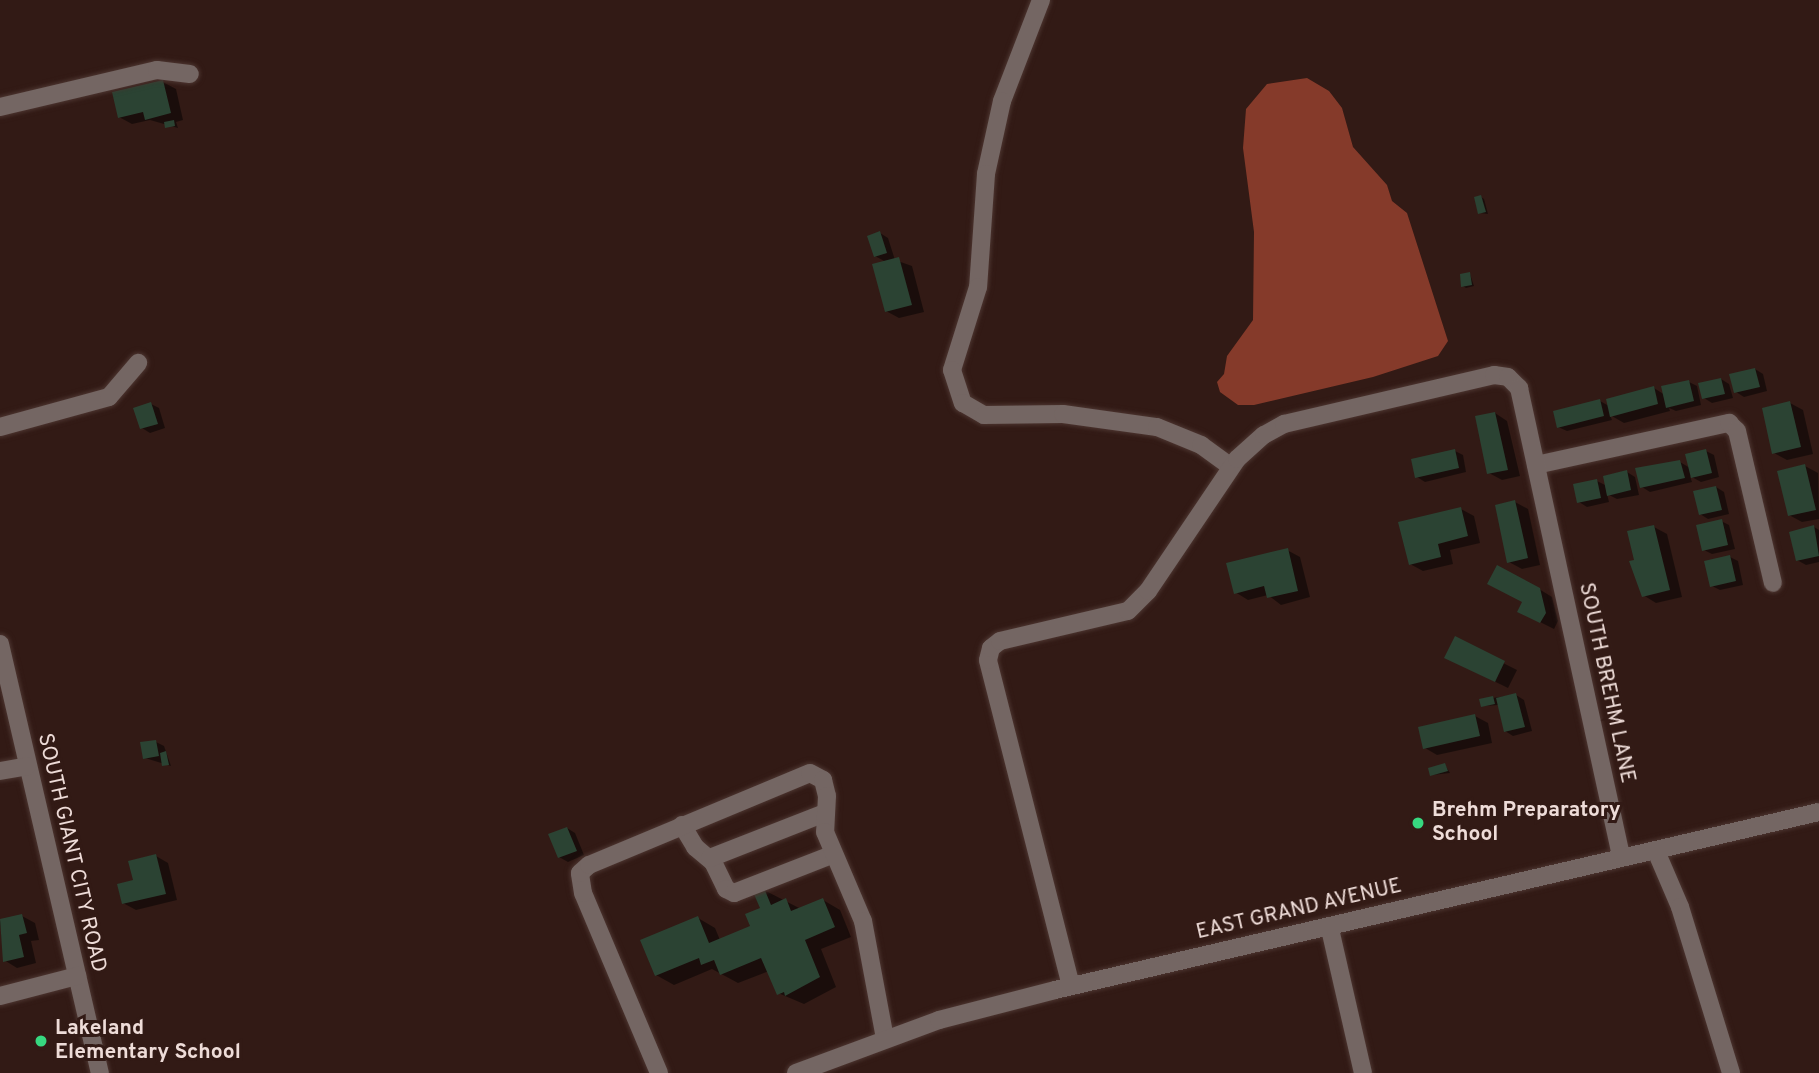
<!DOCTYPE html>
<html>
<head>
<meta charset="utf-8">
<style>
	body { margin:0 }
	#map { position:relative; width:1819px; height:1073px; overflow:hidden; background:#321a15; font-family:Overpass,sans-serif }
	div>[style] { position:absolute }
	.water>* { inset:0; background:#853a2a }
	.shadow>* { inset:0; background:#0007 }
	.building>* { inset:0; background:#2b4333 }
	.roads { filter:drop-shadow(0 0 2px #4c3530) drop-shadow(0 0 2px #4c3530) }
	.minor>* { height:18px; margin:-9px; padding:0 9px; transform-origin:9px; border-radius:9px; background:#746663 }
	.dots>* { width:19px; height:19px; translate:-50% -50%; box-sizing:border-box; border:4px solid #321a15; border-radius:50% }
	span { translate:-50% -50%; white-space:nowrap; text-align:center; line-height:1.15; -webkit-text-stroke:6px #321a15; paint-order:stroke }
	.street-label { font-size:21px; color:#eedcd8 }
	.poi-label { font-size:21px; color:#eedcd8; font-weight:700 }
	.left { translate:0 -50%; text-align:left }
</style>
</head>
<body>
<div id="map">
	<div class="water">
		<div style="clip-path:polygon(1307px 78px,1329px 91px,1342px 108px,1353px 147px,1387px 185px,1392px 201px,1407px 213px,1448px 341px,1438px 356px,1373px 377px,1254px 405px,1238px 405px,1220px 392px,1217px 382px,1224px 374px,1227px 356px,1253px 320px,1254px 232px,1243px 148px,1246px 109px,1267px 84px)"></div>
	</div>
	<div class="shadow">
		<div style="clip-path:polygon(163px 82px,176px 89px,183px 120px,176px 122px,178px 128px,150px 120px,132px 124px,119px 117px)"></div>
		<div style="clip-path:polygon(1481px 197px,1484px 199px,1488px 214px,1480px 213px)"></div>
		<div style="clip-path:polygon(880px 233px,888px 238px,895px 260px,912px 266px,924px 312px,899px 318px,886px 311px,886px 262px,875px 256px)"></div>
		<div style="clip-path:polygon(1470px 274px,1474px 286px,1466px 288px,1463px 286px)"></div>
		<div style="clip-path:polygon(1755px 369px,1763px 374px,1767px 391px,1744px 397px,1736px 392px)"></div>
		<div style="clip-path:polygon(1721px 379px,1729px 384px,1733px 398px,1712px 403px,1704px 398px)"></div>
		<div style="clip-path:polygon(1689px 382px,1697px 386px,1701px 405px,1676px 411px,1669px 408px,1670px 411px,1624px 423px,1610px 415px,1612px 420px,1567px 431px,1558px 427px,1600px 401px,1609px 406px,1654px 388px,1665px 395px)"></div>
		<div style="clip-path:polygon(1790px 403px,1803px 410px,1813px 454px,1787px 460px,1774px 453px)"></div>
		<div style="clip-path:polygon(151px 404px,159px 408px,165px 428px,150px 433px,142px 428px)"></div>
		<div style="clip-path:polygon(1495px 413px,1507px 421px,1520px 476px,1502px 480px,1489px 473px)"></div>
		<div style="clip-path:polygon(1455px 451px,1463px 455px,1466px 472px,1425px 482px,1417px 477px)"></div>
		<div style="clip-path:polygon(1706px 451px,1714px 455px,1719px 477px,1701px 482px,1690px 476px,1692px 482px,1650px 492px,1642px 487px,1680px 462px,1690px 468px)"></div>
		<div style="clip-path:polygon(1805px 466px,1818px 473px,1819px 519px,1802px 522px,1789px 515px)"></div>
		<div style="clip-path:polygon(1627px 472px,1635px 477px,1639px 495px,1617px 499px,1607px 494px,1609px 502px,1587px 507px,1579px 502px,1597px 481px,1607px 486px)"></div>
		<div style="clip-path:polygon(1716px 487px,1724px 492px,1729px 514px,1708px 519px,1700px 514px)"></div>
		<div style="clip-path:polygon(1515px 502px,1528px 509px,1540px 565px,1522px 569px,1509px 562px)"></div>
		<div style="clip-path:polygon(1461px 509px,1474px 516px,1480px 543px,1450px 550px,1453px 564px,1423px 571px,1410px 564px)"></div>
		<div style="clip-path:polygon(1721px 521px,1729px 525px,1735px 549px,1712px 554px,1704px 550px)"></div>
		<div style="clip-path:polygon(1654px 527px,1667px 534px,1682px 597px,1656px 603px,1643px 595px,1636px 562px)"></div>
		<div style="clip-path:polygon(1814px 527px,1819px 530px,1819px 562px,1806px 565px,1797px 560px)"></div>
		<div style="clip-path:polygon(1287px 550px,1300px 557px,1310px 597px,1281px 605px,1268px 595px,1248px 600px,1235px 592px)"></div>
		<div style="clip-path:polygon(1730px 557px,1738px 561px,1743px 585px,1720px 590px,1712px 586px)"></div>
		<div style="clip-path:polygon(1539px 589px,1552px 597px,1558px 621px,1554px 629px,1532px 618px,1524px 602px)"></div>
		<div style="clip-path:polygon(1455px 639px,1517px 670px,1508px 688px,1459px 664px)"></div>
		<div style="clip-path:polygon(1516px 695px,1524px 700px,1532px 731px,1513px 736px,1505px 731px,1499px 705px,1482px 706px,1492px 698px)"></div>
		<div style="clip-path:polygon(1475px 716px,1488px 723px,1492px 743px,1437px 755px,1425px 748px)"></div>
		<div style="clip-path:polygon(156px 742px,164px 746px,171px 766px,145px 758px)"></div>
		<div style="clip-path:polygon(1445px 765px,1450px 773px,1432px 775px)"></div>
		<div style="clip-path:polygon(567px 828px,575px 833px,584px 855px,568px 862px,559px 857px)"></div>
		<div style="clip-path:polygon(156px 856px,168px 863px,177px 900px,136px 910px,123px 903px)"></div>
		<div style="clip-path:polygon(764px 890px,801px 909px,823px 900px,840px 910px,851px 937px,821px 949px,836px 987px,804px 1004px,778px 993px,769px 971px,738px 983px,712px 969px,674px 985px,656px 975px,698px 918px,715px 928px,720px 940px,752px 927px,762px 909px)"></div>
		<div style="clip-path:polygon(22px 916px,35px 923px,39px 940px,31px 941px,36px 963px,17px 968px,4px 960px,0 921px)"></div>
	</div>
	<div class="building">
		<div style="clip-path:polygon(163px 80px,171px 113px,145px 120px,143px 112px,118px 118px,112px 92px)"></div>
		<div style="clip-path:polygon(174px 120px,175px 126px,165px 128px,164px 122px)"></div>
		<div style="clip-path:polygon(1481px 195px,1486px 212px,1478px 214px,1474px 197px)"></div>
		<div style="clip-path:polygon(880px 231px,887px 253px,874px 257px,867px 236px)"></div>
		<div style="clip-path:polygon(899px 257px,912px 305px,885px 312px,872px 264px)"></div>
		<div style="clip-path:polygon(1470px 272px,1472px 285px,1461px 287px,1460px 274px)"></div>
		<div style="clip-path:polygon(1755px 368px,1760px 387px,1734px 393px,1729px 374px)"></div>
		<div style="clip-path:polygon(1721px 378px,1725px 394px,1702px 399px,1698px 383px)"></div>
		<div style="clip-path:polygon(1689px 380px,1694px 401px,1666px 408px,1661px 386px)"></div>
		<div style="clip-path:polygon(1654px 386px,1658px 404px,1610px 417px,1606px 399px)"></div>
		<div style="clip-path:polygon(1600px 399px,1604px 416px,1557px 428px,1553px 411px)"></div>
		<div style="clip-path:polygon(1790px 401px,1801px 447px,1772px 454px,1762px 408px)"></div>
		<div style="clip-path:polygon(151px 402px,158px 424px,140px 429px,133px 408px)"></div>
		<div style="clip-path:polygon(1495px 412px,1508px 470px,1487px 474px,1475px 416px)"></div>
		<div style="clip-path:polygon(1455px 449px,1459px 468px,1415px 478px,1411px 459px)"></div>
		<div style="clip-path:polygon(1706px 449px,1712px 473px,1691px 478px,1685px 454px)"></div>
		<div style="clip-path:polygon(1680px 460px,1685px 478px,1640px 488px,1635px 468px)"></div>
		<div style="clip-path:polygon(1805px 464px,1816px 510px,1788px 516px,1777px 471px)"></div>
		<div style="clip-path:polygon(1627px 470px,1631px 490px,1607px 496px,1603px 476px)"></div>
		<div style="clip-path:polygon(1597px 479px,1601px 498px,1577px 503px,1573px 484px)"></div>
		<div style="clip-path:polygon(1716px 486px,1722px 510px,1699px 515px,1693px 491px)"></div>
		<div style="clip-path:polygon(1515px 500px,1528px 558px,1507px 563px,1495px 505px)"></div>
		<div style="clip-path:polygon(1461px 507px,1468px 536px,1438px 544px,1441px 557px,1409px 565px,1398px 522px)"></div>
		<div style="clip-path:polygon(1722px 519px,1728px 545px,1702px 551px,1696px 525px)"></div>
		<div style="clip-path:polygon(1654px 525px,1670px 590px,1642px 597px,1629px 561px,1634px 560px,1627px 531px)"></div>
		<div style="clip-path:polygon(1814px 525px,1819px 556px,1796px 561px,1789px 532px)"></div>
		<div style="clip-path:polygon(1288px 548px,1298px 591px,1267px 598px,1264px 586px,1234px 594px,1226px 563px)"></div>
		<div style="clip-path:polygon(1730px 555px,1736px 581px,1710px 587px,1704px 561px)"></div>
		<div style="clip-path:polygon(1497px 565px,1540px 588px,1546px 613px,1540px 623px,1517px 612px,1522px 602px,1487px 584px)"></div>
		<div style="clip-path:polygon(1455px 636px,1505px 661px,1495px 682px,1444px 658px)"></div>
		<div style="clip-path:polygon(1516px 693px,1525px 727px,1504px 732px,1496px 698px)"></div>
		<div style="clip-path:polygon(1493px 696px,1495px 704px,1481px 707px,1479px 699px)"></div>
		<div style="clip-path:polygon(1475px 714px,1480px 736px,1423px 749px,1418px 727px)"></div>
		<div style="clip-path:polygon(156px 740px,159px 756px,143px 759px,140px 742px)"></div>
		<div style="clip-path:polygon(166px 751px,169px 765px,162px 766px,160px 753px)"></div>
		<div style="clip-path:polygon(1445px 763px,1448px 771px,1430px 776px,1428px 768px)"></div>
		<div style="clip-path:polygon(567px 827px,577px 851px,558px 858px,548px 834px)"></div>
		<div style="clip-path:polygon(156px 854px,166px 894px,122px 904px,117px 884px,133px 880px,128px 861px)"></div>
		<div style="clip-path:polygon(764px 888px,771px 905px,786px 898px,791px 911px,823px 898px,835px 927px,805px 940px,820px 977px,785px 996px,784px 992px,777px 995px,761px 958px,720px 975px,714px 960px,701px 965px,699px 958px,655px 976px,640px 940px,698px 916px,709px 943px,750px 926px,745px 914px,760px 908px,753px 892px)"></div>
		<div style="clip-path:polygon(22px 914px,27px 933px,19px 935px,24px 957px,3px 962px,0 919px)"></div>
	</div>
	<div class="roads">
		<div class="minor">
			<div style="left:1041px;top:0;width:108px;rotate:111.1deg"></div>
			<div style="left:1002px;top:101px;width:75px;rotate:102.4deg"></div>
			<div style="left:986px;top:174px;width:113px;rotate:94deg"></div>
			<div style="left:978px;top:287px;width:87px;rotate:107.4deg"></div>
			<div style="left:952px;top:370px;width:35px;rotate:72deg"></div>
			<div style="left:963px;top:403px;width:24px;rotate:30deg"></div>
			<div style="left:984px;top:415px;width:79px;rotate:-0.7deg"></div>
			<div style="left:1063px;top:414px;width:95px;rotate:7.9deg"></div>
			<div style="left:1157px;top:427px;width:48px;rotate:22.2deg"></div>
			<div style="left:1201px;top:445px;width:37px;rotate:36deg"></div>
			<div style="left:0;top:107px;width:161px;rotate:-13.3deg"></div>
			<div style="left:157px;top:70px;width:33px;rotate:7deg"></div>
			<div style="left:0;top:427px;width:113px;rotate:-15.4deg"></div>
			<div style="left:109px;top:397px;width:45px;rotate:-49.5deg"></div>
			<div style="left:1536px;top:465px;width:198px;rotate:-12.3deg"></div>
			<div style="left:1729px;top:423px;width:11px;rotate:45deg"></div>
			<div style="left:1737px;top:431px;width:156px;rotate:76.7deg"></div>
			<div style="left:0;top:644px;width:441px;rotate:76.9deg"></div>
			<div style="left:0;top:771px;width:27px;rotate:-10deg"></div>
			<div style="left:682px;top:825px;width:26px;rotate:59deg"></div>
			<div style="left:695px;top:847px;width:23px;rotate:40deg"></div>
			<div style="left:713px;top:862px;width:30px;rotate:64deg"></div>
			<div style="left:726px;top:889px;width:9px;rotate:27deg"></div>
			<div style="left:734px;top:893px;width:107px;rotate:-21.3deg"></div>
			<div style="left:1656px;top:851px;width:61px;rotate:66.8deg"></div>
			<div style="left:1680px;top:907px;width:174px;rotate:72.9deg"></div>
			<div style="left:710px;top:858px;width:123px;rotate:-21.4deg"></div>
			<div style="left:1330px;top:929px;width:148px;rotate:77.1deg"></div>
			<div style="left:1071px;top:986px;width:336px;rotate:-104.3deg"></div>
			<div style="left:988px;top:660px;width:12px;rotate:-76deg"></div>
			<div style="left:991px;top:648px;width:11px;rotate:-38deg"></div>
			<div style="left:1000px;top:641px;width:131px;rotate:-13.2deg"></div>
			<div style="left:1128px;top:611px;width:28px;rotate:-45deg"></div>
			<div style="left:1148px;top:591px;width:159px;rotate:-56deg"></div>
			<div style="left:1237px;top:459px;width:36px;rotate:-42deg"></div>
			<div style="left:1264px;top:435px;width:23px;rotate:-29deg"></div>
			<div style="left:1284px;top:424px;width:216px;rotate:-13.1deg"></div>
			<div style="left:1494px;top:375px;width:14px;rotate:8deg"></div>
			<div style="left:1508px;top:377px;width:16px;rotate:45deg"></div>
			<div style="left:1519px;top:388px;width:480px;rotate:77.7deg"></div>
			<div style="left:0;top:996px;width:80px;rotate:-14.6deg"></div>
			<div style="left:659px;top:1073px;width:195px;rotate:-112.9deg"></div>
			<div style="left:583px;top:893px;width:20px;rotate:-99deg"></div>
			<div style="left:580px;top:873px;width:12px;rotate:-42deg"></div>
			<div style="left:589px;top:865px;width:239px;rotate:-22.6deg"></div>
			<div style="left:810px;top:773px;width:15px;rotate:28deg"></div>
			<div style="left:823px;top:780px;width:16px;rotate:76deg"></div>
			<div style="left:827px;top:796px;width:36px;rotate:93deg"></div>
			<div style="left:825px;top:832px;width:97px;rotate:66.9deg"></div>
			<div style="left:863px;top:921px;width:119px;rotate:79.4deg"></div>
			<div style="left:796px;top:1073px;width:153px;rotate:-20.3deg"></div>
			<div style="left:939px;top:1020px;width:120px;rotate:-14.5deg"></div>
			<div style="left:1055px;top:990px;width:784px;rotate:-13.12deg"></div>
		</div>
	</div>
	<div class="dots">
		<div style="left:1418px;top:823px;background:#37d880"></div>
		<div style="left:41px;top:1041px;background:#37d880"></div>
	</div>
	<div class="street-label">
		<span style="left:1606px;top:683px;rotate:78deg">SOUTH BREHM LANE</span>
		<span style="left:71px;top:853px;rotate:77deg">SOUTH GIANT CITY ROAD</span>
		<span style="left:1299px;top:910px;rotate:-13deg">EAST GRAND AVENUE</span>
	</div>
	<div class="poi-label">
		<span class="left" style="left:1432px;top:823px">Brehm Preparatory<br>School</span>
		<span class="left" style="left:55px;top:1041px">Lakeland<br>Elementary School</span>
	</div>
</div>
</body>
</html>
